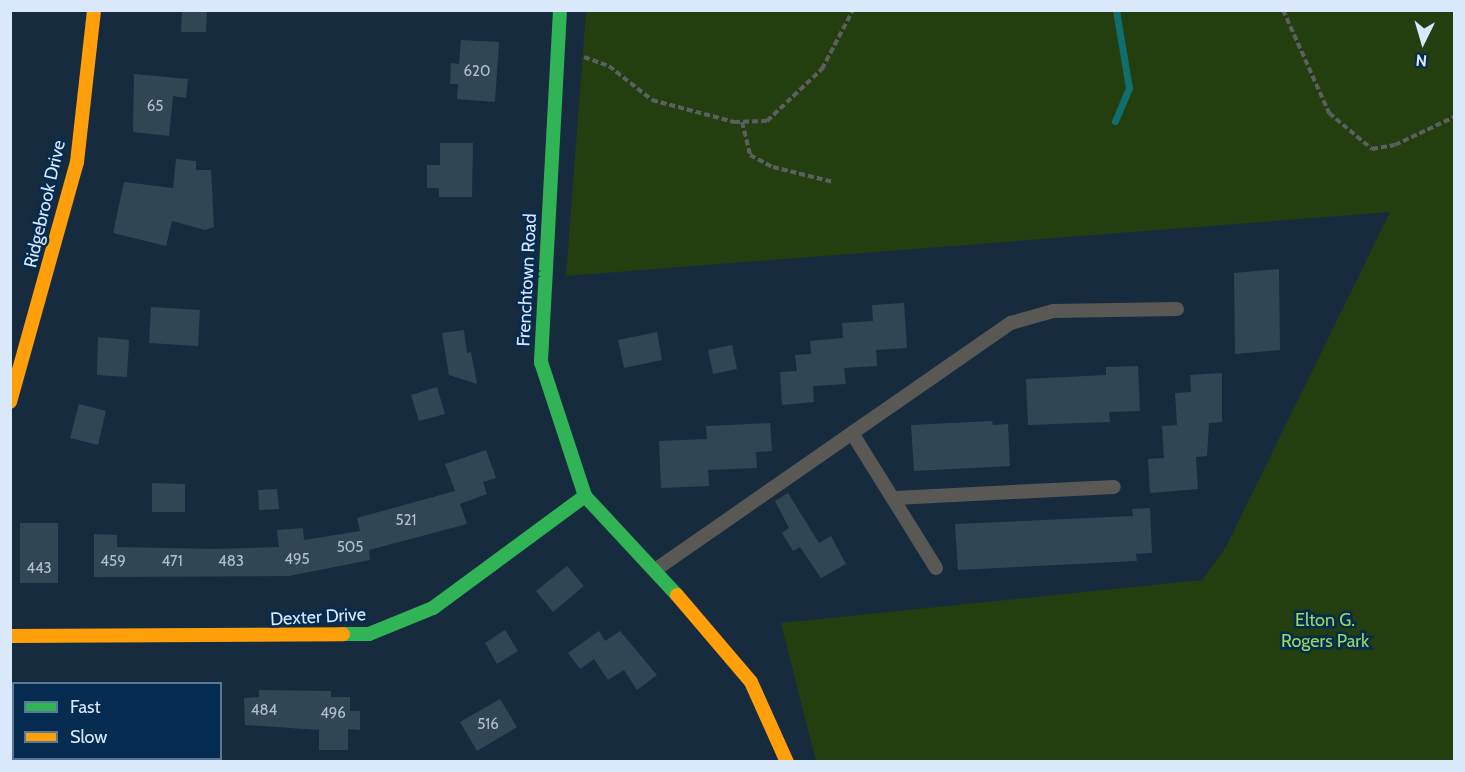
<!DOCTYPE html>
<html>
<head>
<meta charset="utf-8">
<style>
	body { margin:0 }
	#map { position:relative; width:1465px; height:772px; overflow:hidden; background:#172b3f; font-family:Cabin,sans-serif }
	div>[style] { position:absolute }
	.green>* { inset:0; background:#233e0f }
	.stream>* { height:7px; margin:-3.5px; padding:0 3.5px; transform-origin:3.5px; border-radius:3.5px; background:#106e6e }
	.building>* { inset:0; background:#304654 }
	.path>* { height:4px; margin-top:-2px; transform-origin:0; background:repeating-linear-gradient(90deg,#5c5e60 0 6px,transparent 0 9px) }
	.lane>* { height:14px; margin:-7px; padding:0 7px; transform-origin:7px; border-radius:7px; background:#595854 }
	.fast>* { height:14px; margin:-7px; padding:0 7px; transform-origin:7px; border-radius:7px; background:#30b455 }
	.slow>* { height:14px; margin:-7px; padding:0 7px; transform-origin:7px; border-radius:7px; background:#ff9f0a }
	span { translate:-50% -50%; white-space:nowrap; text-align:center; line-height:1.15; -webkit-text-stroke:5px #062b50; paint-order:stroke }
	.number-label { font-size:15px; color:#afc0d0 }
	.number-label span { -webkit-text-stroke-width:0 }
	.street-label { font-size:18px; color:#d9e8fa }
	.park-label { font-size:18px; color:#97d95c }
	.frame { position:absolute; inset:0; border:12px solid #d9e8fa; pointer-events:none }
	.legend { position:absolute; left:12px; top:682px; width:210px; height:78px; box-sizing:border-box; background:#062b50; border:2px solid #5a7794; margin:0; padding:8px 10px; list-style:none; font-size:18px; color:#d9e8fa }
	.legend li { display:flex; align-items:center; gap:12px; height:30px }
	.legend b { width:30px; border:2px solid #5a7794 }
	.north { position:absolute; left:1393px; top:12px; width:60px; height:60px; -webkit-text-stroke:4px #062b50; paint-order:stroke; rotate:185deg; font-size:16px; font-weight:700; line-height:24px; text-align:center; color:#d9e8fa }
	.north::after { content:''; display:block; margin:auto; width:21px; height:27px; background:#d9e8fa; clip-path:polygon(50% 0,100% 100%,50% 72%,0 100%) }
</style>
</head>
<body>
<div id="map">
	<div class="green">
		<div style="clip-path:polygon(586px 11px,1454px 11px,1454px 761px,816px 761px,781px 623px,1202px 580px,1226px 547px,1390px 212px,566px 276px)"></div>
	</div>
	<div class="stream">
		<div style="left:1115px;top:121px;width:36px;rotate:-67deg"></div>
		<div style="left:1129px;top:88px;width:79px;rotate:-99.5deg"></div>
	</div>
	<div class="building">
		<div style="clip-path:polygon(182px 10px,207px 10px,206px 32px,181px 32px)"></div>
		<div style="clip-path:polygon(461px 40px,499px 42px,495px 102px,457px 99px,458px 84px,450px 84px,451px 63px,459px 64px)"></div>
		<div style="clip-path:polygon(134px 74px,188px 79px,186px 98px,173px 96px,169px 136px,133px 132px)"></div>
		<div style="clip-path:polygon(440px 143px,473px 143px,472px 197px,439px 197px,439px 188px,427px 188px,427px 165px,440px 165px)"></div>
		<div style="clip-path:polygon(176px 159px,196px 161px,196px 170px,211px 170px,214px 227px,205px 230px,172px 221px,166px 246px,113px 233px,124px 182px,173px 188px)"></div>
		<div style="clip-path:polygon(1279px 269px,1280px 350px,1235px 354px,1234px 273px)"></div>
		<div style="clip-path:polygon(904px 303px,907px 348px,876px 350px,877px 366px,844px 368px,846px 384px,813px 386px,814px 402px,782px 405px,780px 372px,797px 371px,795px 355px,811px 354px,810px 341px,843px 338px,842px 323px,873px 321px,872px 305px)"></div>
		<div style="clip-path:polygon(151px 307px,200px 310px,198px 346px,149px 343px)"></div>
		<div style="clip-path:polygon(464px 330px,467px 353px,471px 352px,477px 384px,449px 375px,442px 333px)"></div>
		<div style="clip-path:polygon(657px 332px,662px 360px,624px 368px,618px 340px)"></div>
		<div style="clip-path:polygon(98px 337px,129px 340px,127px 377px,97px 375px)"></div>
		<div style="clip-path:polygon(732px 345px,737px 369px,713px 374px,708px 350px)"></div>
		<div style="clip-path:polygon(1138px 366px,1140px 411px,1109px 412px,1110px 422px,1028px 425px,1026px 379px,1106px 375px,1106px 367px)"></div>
		<div style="clip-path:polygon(1222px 373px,1222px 422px,1209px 423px,1207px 456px,1196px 457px,1198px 489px,1150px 493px,1148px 459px,1164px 458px,1162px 426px,1177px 425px,1175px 393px,1191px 392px,1190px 375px)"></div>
		<div style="clip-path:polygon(437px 387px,445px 414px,419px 421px,411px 395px)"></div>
		<div style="clip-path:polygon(79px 404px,106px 411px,98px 445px,70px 438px)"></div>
		<div style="clip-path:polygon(992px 421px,993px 425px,1008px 424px,1010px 466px,914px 471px,911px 425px)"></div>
		<div style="clip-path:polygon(770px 423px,772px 451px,756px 452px,757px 468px,708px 470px,709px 486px,661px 488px,659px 441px,707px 439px,706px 426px)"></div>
		<div style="clip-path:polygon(486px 450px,496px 478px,483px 482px,487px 494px,460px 504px,467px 524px,369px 550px,370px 560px,289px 576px,94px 577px,94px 534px,117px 535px,117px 547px,216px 549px,279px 547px,277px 530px,303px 528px,304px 540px,360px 531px,357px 518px,455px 491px,445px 464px)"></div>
		<div style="clip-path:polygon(152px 483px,185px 484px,185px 512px,152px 512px)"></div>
		<div style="clip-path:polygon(277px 489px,279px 509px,259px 510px,258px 490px)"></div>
		<div style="clip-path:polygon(788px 493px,819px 543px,831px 536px,846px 564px,821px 578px,800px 547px,793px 551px,782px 533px,789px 528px,775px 501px)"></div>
		<div style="clip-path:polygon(1150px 508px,1152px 553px,1136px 554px,1137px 561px,958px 570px,955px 524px,1133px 516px,1132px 509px)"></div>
		<div style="clip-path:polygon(20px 523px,58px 523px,58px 583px,20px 583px)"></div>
		<div style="clip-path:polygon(567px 566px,584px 586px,553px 612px,536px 591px)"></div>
		<div style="clip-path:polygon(505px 630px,518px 651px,497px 664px,485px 643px)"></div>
		<div style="clip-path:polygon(599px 631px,605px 641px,620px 631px,657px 675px,637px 690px,624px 670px,608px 680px,594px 659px,580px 669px,568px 653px)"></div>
		<div style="clip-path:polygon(259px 690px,331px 691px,331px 697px,350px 697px,350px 711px,360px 711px,360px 730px,348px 729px,348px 750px,319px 750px,319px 730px,245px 725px,244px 698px,259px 697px)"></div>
		<div style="clip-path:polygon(500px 699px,517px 727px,477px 751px,460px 722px)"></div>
	</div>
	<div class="path">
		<div style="left:1283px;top:10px;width:113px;rotate:65.9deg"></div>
		<div style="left:1329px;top:113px;width:56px;rotate:39.9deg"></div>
		<div style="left:1372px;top:149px;width:23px;rotate:-10deg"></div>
		<div style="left:1395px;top:145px;width:65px;rotate:-25.4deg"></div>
		<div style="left:584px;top:57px;width:27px;rotate:20deg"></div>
		<div style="left:609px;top:66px;width:55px;rotate:38.3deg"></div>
		<div style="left:652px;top:100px;width:85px;rotate:15deg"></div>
		<div style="left:734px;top:122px;width:33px;rotate:-2deg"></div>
		<div style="left:767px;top:121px;width:76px;rotate:-43.4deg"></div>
		<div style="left:822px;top:69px;width:67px;rotate:-62.3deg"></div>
		<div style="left:742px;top:122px;width:34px;rotate:76deg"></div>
		<div style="left:750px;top:155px;width:26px;rotate:28deg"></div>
		<div style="left:773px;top:167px;width:62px;rotate:14deg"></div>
	</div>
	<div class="lane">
		<div style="left:852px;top:433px;width:159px;rotate:58.1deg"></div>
		<div style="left:895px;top:498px;width:219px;rotate:-2.9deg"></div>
		<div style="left:655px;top:570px;width:433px;rotate:-34.8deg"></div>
		<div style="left:1011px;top:323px;width:44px;rotate:-15.9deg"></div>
		<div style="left:1053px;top:311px;width:124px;rotate:-0.9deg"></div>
	</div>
	<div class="fast">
		<div style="left:560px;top:10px;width:353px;rotate:93.1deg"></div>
		<div style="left:541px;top:362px;width:141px;rotate:71.8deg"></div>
		<div style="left:585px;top:496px;width:135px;rotate:47.1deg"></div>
		<div style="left:343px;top:634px;width:26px"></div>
		<div style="left:369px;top:634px;width:69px;rotate:-22.1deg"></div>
		<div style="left:433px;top:608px;width:189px;rotate:-36.4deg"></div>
	</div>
	<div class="slow">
		<div style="left:10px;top:402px;width:249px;rotate:-74.4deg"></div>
		<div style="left:77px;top:162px;width:153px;rotate:-83.6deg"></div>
		<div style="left:677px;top:595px;width:114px;rotate:49.6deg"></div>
		<div style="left:751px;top:682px;width:88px;rotate:65.8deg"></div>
		<div style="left:10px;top:636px;width:333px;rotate:-0.3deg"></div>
	</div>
	<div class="number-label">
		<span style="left:477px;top:72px">620</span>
		<span style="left:155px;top:107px">65</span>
		<span style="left:406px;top:521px">521</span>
		<span style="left:350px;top:548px">505</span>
		<span style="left:297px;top:560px">495</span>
		<span style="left:113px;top:562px">459</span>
		<span style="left:172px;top:562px">471</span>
		<span style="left:231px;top:562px">483</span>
		<span style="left:39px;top:569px">443</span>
		<span style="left:264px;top:711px">484</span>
		<span style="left:333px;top:714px">496</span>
		<span style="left:488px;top:725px">516</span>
	</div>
	<div class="street-label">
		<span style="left:45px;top:204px;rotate:-77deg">Ridgebrook Drive</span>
		<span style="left:527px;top:280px;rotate:-87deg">Frenchtown Road</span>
		<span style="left:318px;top:617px;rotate:-3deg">Dexter Drive</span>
	</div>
	<div class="park-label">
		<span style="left:1325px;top:631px">Elton G.<br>Rogers Park</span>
	</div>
	<div class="frame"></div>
	<ul class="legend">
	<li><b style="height:8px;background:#30b455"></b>Fast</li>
	<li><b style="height:8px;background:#ff9f0a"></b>Slow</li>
	</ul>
	<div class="north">N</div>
</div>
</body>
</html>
